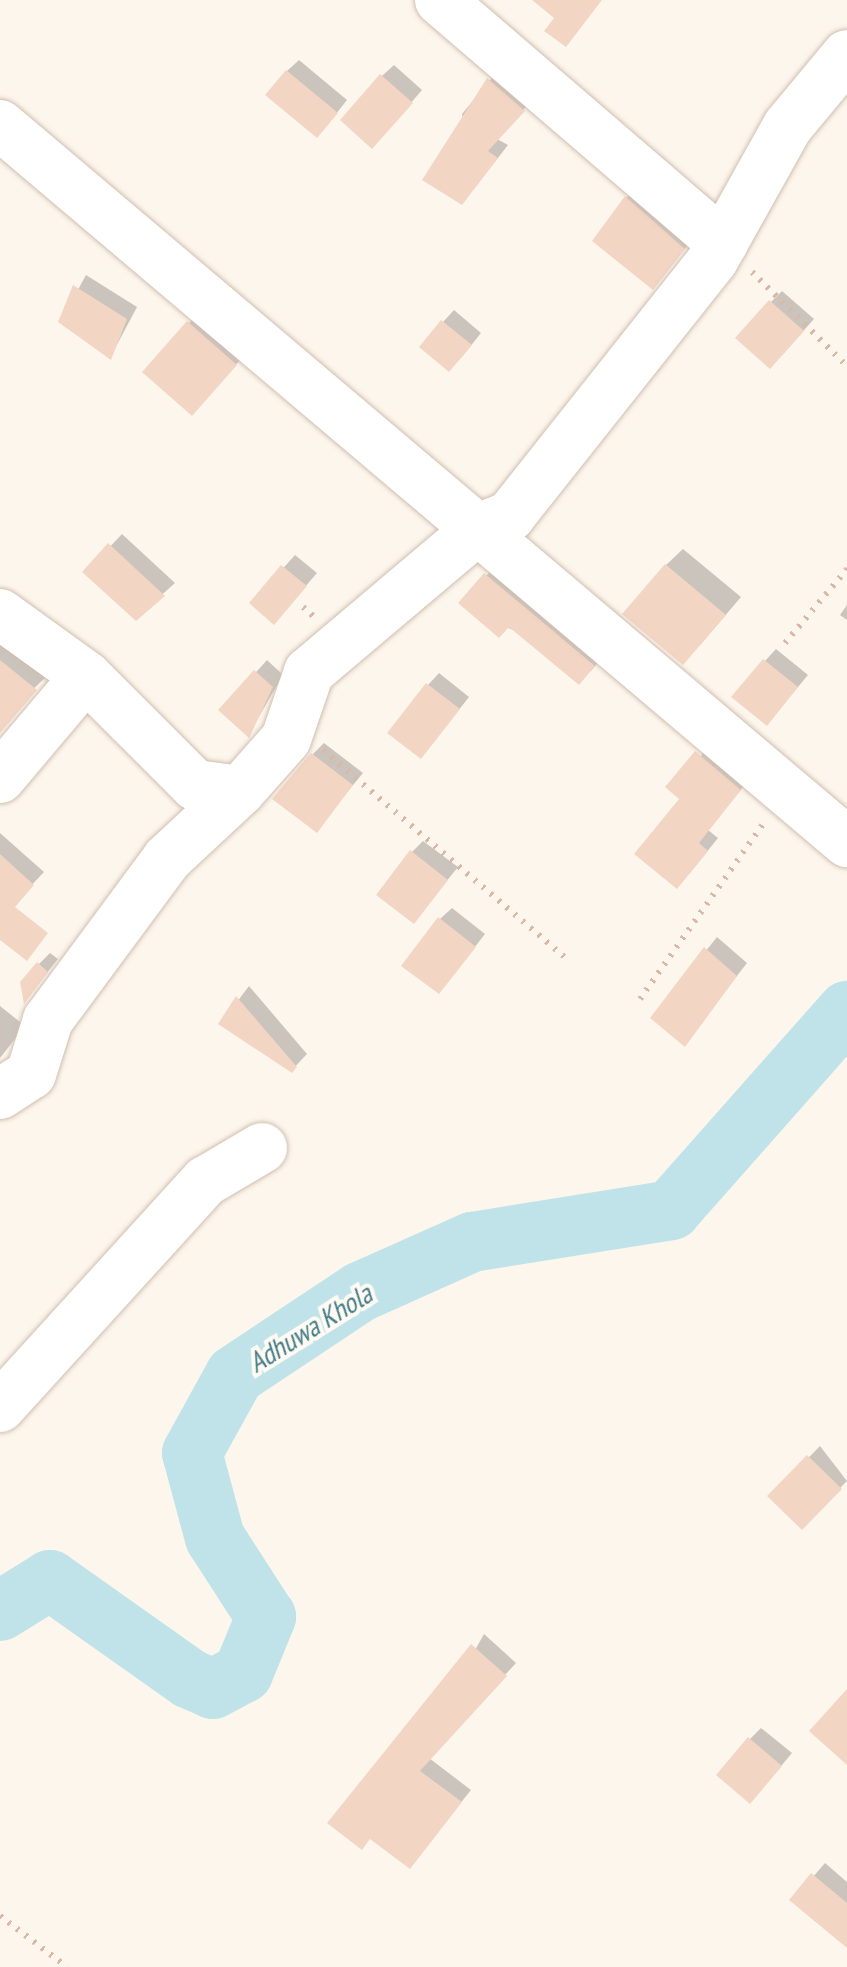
<!DOCTYPE html>
<html>
<head>
<meta charset="utf-8">
<style>
	body { margin:0 }
	#map { position:relative; width:847px; height:1967px; overflow:hidden; background:#fdf6ec; font-family:"PT Sans Narrow",sans-serif }
	div>[style] { position:absolute }
	.shadow>* { inset:0; background:#0003 }
	.river>* { height:60px; margin:-30px; padding:0 30px; transform-origin:30px; border-radius:30px; background:#bfe3e8 }
	.building>* { inset:0; background:#f3d5c3 }
	.path>* { height:6px; margin-top:-3px; transform-origin:0; background:repeating-linear-gradient(90deg,#d9b8a5 0 2.5px,transparent 0 10.5px) }
	.roads { filter:drop-shadow(0 0 2px #d1beb0) drop-shadow(0 0 2px #d1beb0) }
	.minor>* { height:50px; margin:-25px; padding:0 25px; transform-origin:25px; border-radius:25px; background:#fff }
	span { translate:-50% -50%; white-space:nowrap; text-align:center; line-height:1.15; -webkit-text-stroke:8px #fffaf3; paint-order:stroke }
	.water-label { font-size:28px; color:#437c86; font-style:italic }
</style>
</head>
<body>
<div id="map">
	<div class="shadow">
		<div style="clip-path:polygon(299px 60px,347px 100px,328px 124px,287px 71px)"></div>
		<div style="clip-path:polygon(394px 65px,422px 90px,384px 134px,382px 76px)"></div>
		<div style="clip-path:polygon(500px 68px,534px 98px,497px 139px,508px 145px,473px 190px,462px 114px)"></div>
		<div style="clip-path:polygon(638px 187px,695px 236px,664px 275px,626px 198px)"></div>
		<div style="clip-path:polygon(86px 275px,137px 307px,111px 356px,61px 321px)"></div>
		<div style="clip-path:polygon(782px 291px,814px 319px,782px 355px,771px 302px)"></div>
		<div style="clip-path:polygon(454px 310px,481px 333px,461px 358px,443px 322px)"></div>
		<div style="clip-path:polygon(200px 312px,247px 352px,204px 401px,189px 323px)"></div>
		<div style="clip-path:polygon(122px 534px,175px 583px,136px 618px,86px 572px)"></div>
		<div style="clip-path:polygon(683px 549px,741px 597px,700px 645px,666px 565px)"></div>
		<div style="clip-path:polygon(295px 555px,317px 573px,285px 610px,252px 603px)"></div>
		<div style="clip-path:polygon(498px 563px,605px 654px,591px 671px,461px 603px)"></div>
		<div style="clip-path:polygon(847px 605px,847px 620px,840px 615px)"></div>
		<div style="clip-path:polygon(0 639px,46px 677px,0 720px)"></div>
		<div style="clip-path:polygon(776px 649px,808px 675px,778px 711px,765px 661px)"></div>
		<div style="clip-path:polygon(267px 660px,283px 675px,249px 734px,222px 710px)"></div>
		<div style="clip-path:polygon(439px 673px,469px 697px,432px 744px,428px 685px)"></div>
		<div style="clip-path:polygon(708px 741px,751px 777px,708px 830px,718px 838px,689px 874px,682px 798px)"></div>
		<div style="clip-path:polygon(324px 743px,363px 773px,317px 829px,313px 754px)"></div>
		<div style="clip-path:polygon(0 833px,44px 872px,0 919px)"></div>
		<div style="clip-path:polygon(423px 841px,458px 867px,414px 921px,412px 852px)"></div>
		<div style="clip-path:polygon(452px 908px,485px 934px,450px 979px,440px 919px)"></div>
		<div style="clip-path:polygon(717px 937px,747px 963px,684px 1044px,653px 1017px)"></div>
		<div style="clip-path:polygon(50px 953px,58px 959px,26px 999px,39px 964px)"></div>
		<div style="clip-path:polygon(249px 986px,307px 1054px,292px 1070px,221px 1023px)"></div>
		<div style="clip-path:polygon(0 1006px,25px 1026px,0 1058px)"></div>
		<div style="clip-path:polygon(820px 1446px,847px 1481px,802px 1527px,771px 1496px)"></div>
		<div style="clip-path:polygon(484px 1634px,516px 1663px,429px 1758px,471px 1790px,410px 1866px,371px 1837px)"></div>
		<div style="clip-path:polygon(761px 1728px,792px 1753px,761px 1790px,750px 1739px)"></div>
		<div style="clip-path:polygon(825px 1863px,847px 1882px,847px 1945px,793px 1900px)"></div>
	</div>
	<div class="river">
		<div style="left:0;top:1611px;width:59px;rotate:-31.8deg"></div>
		<div style="left:50px;top:1580px;width:171px;rotate:35.3deg"></div>
		<div style="left:190px;top:1679px;width:25px;rotate:23deg"></div>
		<div style="left:213px;top:1689px;width:34px;rotate:-28deg"></div>
		<div style="left:243px;top:1673px;width:61px;rotate:-67.7deg"></div>
		<div style="left:266px;top:1617px;width:94px;rotate:-122.8deg"></div>
		<div style="left:215px;top:1538px;width:88px;rotate:-105.1deg"></div>
		<div style="left:192px;top:1453px;width:89px;rotate:-61.1deg"></div>
		<div style="left:235px;top:1375px;width:150px;rotate:-33.6deg"></div>
		<div style="left:360px;top:1292px;width:123px;rotate:-24.1deg"></div>
		<div style="left:472px;top:1242px;width:202px;rotate:-9.1deg"></div>
		<div style="left:671px;top:1210px;width:266px;rotate:-48.5deg"></div>
	</div>
	<div class="building">
		<div style="clip-path:polygon(532px 0,602px 0,566px 47px,544px 31px,554px 18px)"></div>
		<div style="clip-path:polygon(286px 70px,338px 113px,317px 138px,265px 95px)"></div>
		<div style="clip-path:polygon(380px 74px,413px 103px,372px 149px,340px 120px)"></div>
		<div style="clip-path:polygon(487px 78px,525px 111px,488px 151px,498px 158px,462px 205px,422px 180px)"></div>
		<div style="clip-path:polygon(625px 196px,685px 249px,653px 290px,592px 241px)"></div>
		<div style="clip-path:polygon(73px 285px,127px 319px,111px 360px,58px 322px)"></div>
		<div style="clip-path:polygon(769px 300px,804px 331px,770px 369px,735px 338px)"></div>
		<div style="clip-path:polygon(441px 320px,472px 345px,449px 372px,419px 347px)"></div>
		<div style="clip-path:polygon(187px 321px,237px 365px,192px 416px,142px 372px)"></div>
		<div style="clip-path:polygon(108px 543px,165px 596px,136px 621px,82px 572px)"></div>
		<div style="clip-path:polygon(665px 564px,726px 615px,683px 665px,622px 614px)"></div>
		<div style="clip-path:polygon(281px 565px,307px 586px,274px 625px,249px 603px)"></div>
		<div style="clip-path:polygon(484px 573px,595px 666px,579px 685px,509px 627px,499px 638px,458px 603px)"></div>
		<div style="clip-path:polygon(763px 659px,798px 687px,767px 726px,731px 697px)"></div>
		<div style="clip-path:polygon(0 660px,37px 690px,0 733px)"></div>
		<div style="clip-path:polygon(254px 670px,273px 687px,249px 738px,218px 710px)"></div>
		<div style="clip-path:polygon(426px 683px,460px 709px,421px 759px,387px 733px)"></div>
		<div style="clip-path:polygon(695px 751px,741px 790px,699px 843px,708px 851px,677px 889px,634px 854px,679px 799px,665px 787px)"></div>
		<div style="clip-path:polygon(311px 753px,353px 785px,317px 833px,272px 799px)"></div>
		<div style="clip-path:polygon(410px 850px,448px 880px,414px 924px,376px 895px)"></div>
		<div style="clip-path:polygon(0 854px,34px 885px,15px 907px,48px 933px,27px 961px,0 940px)"></div>
		<div style="clip-path:polygon(438px 917px,476px 947px,439px 994px,401px 966px)"></div>
		<div style="clip-path:polygon(704px 947px,737px 976px,685px 1047px,650px 1018px)"></div>
		<div style="clip-path:polygon(37px 962px,48px 972px,24px 1004px,20px 982px)"></div>
		<div style="clip-path:polygon(236px 996px,297px 1067px,292px 1073px,218px 1024px)"></div>
		<div style="clip-path:polygon(807px 1455px,842px 1489px,802px 1530px,767px 1496px)"></div>
		<div style="clip-path:polygon(471px 1644px,507px 1676px,420px 1771px,462px 1802px,410px 1869px,370px 1839px,362px 1850px,327px 1823px)"></div>
		<div style="clip-path:polygon(847px 1689px,847px 1765px,809px 1731px)"></div>
		<div style="clip-path:polygon(748px 1737px,782px 1766px,750px 1804px,716px 1775px)"></div>
		<div style="clip-path:polygon(811px 1873px,847px 1903px,847px 1948px,789px 1900px)"></div>
	</div>
	<div class="path">
		<div style="left:752px;top:272px;width:134px;rotate:44.7deg"></div>
		<div style="left:303px;top:607px;width:15px;rotate:42deg"></div>
		<div style="left:785px;top:643px;width:97px;rotate:-50deg"></div>
		<div style="left:323px;top:750px;width:323px;rotate:40.6deg"></div>
		<div style="left:640px;top:999px;width:214px;rotate:-54.9deg"></div>
		<div style="left:0;top:1916px;width:84px;rotate:37.3deg"></div>
	</div>
	<div class="roads">
		<div class="minor">
			<div style="left:440px;top:0;width:373px;rotate:40.7deg"></div>
			<div style="left:0;top:125px;width:1110px;rotate:40.25deg"></div>
			<div style="left:0;top:614px;width:106px;rotate:35.8deg"></div>
			<div style="left:86px;top:676px;width:154px;rotate:45deg"></div>
			<div style="left:195px;top:785px;width:45px;rotate:7.6deg"></div>
			<div style="left:240px;top:791px;width:69px;rotate:-48.5deg"></div>
			<div style="left:286px;top:739px;width:71px;rotate:-71.1deg"></div>
			<div style="left:309px;top:672px;width:221px;rotate:-40.2deg"></div>
			<div style="left:478px;top:529px;width:35px;rotate:-22deg"></div>
			<div style="left:510px;top:516px;width:327px;rotate:-51.6deg"></div>
			<div style="left:713px;top:260px;width:154px;rotate:-60.8deg"></div>
			<div style="left:788px;top:126px;width:92px;rotate:-50.3deg"></div>
			<div style="left:0;top:778px;width:133px;rotate:-49.9deg"></div>
			<div style="left:0;top:1094px;width:37px;rotate:-33deg"></div>
			<div style="left:31px;top:1074px;width:57px;rotate:-72.5deg"></div>
			<div style="left:48px;top:1020px;width:200px;rotate:-53.5deg"></div>
			<div style="left:167px;top:859px;width:100px;rotate:-43deg"></div>
			<div style="left:0;top:1407px;width:306px;rotate:-47.7deg"></div>
			<div style="left:206px;top:1181px;width:65px;rotate:-30.5deg"></div>
		</div>
	</div>
	<div class="water-label">
		<span style="left:310px;top:1328px;rotate:-32deg">Adhuwa Khola</span>
	</div>
</div>
</body>
</html>
